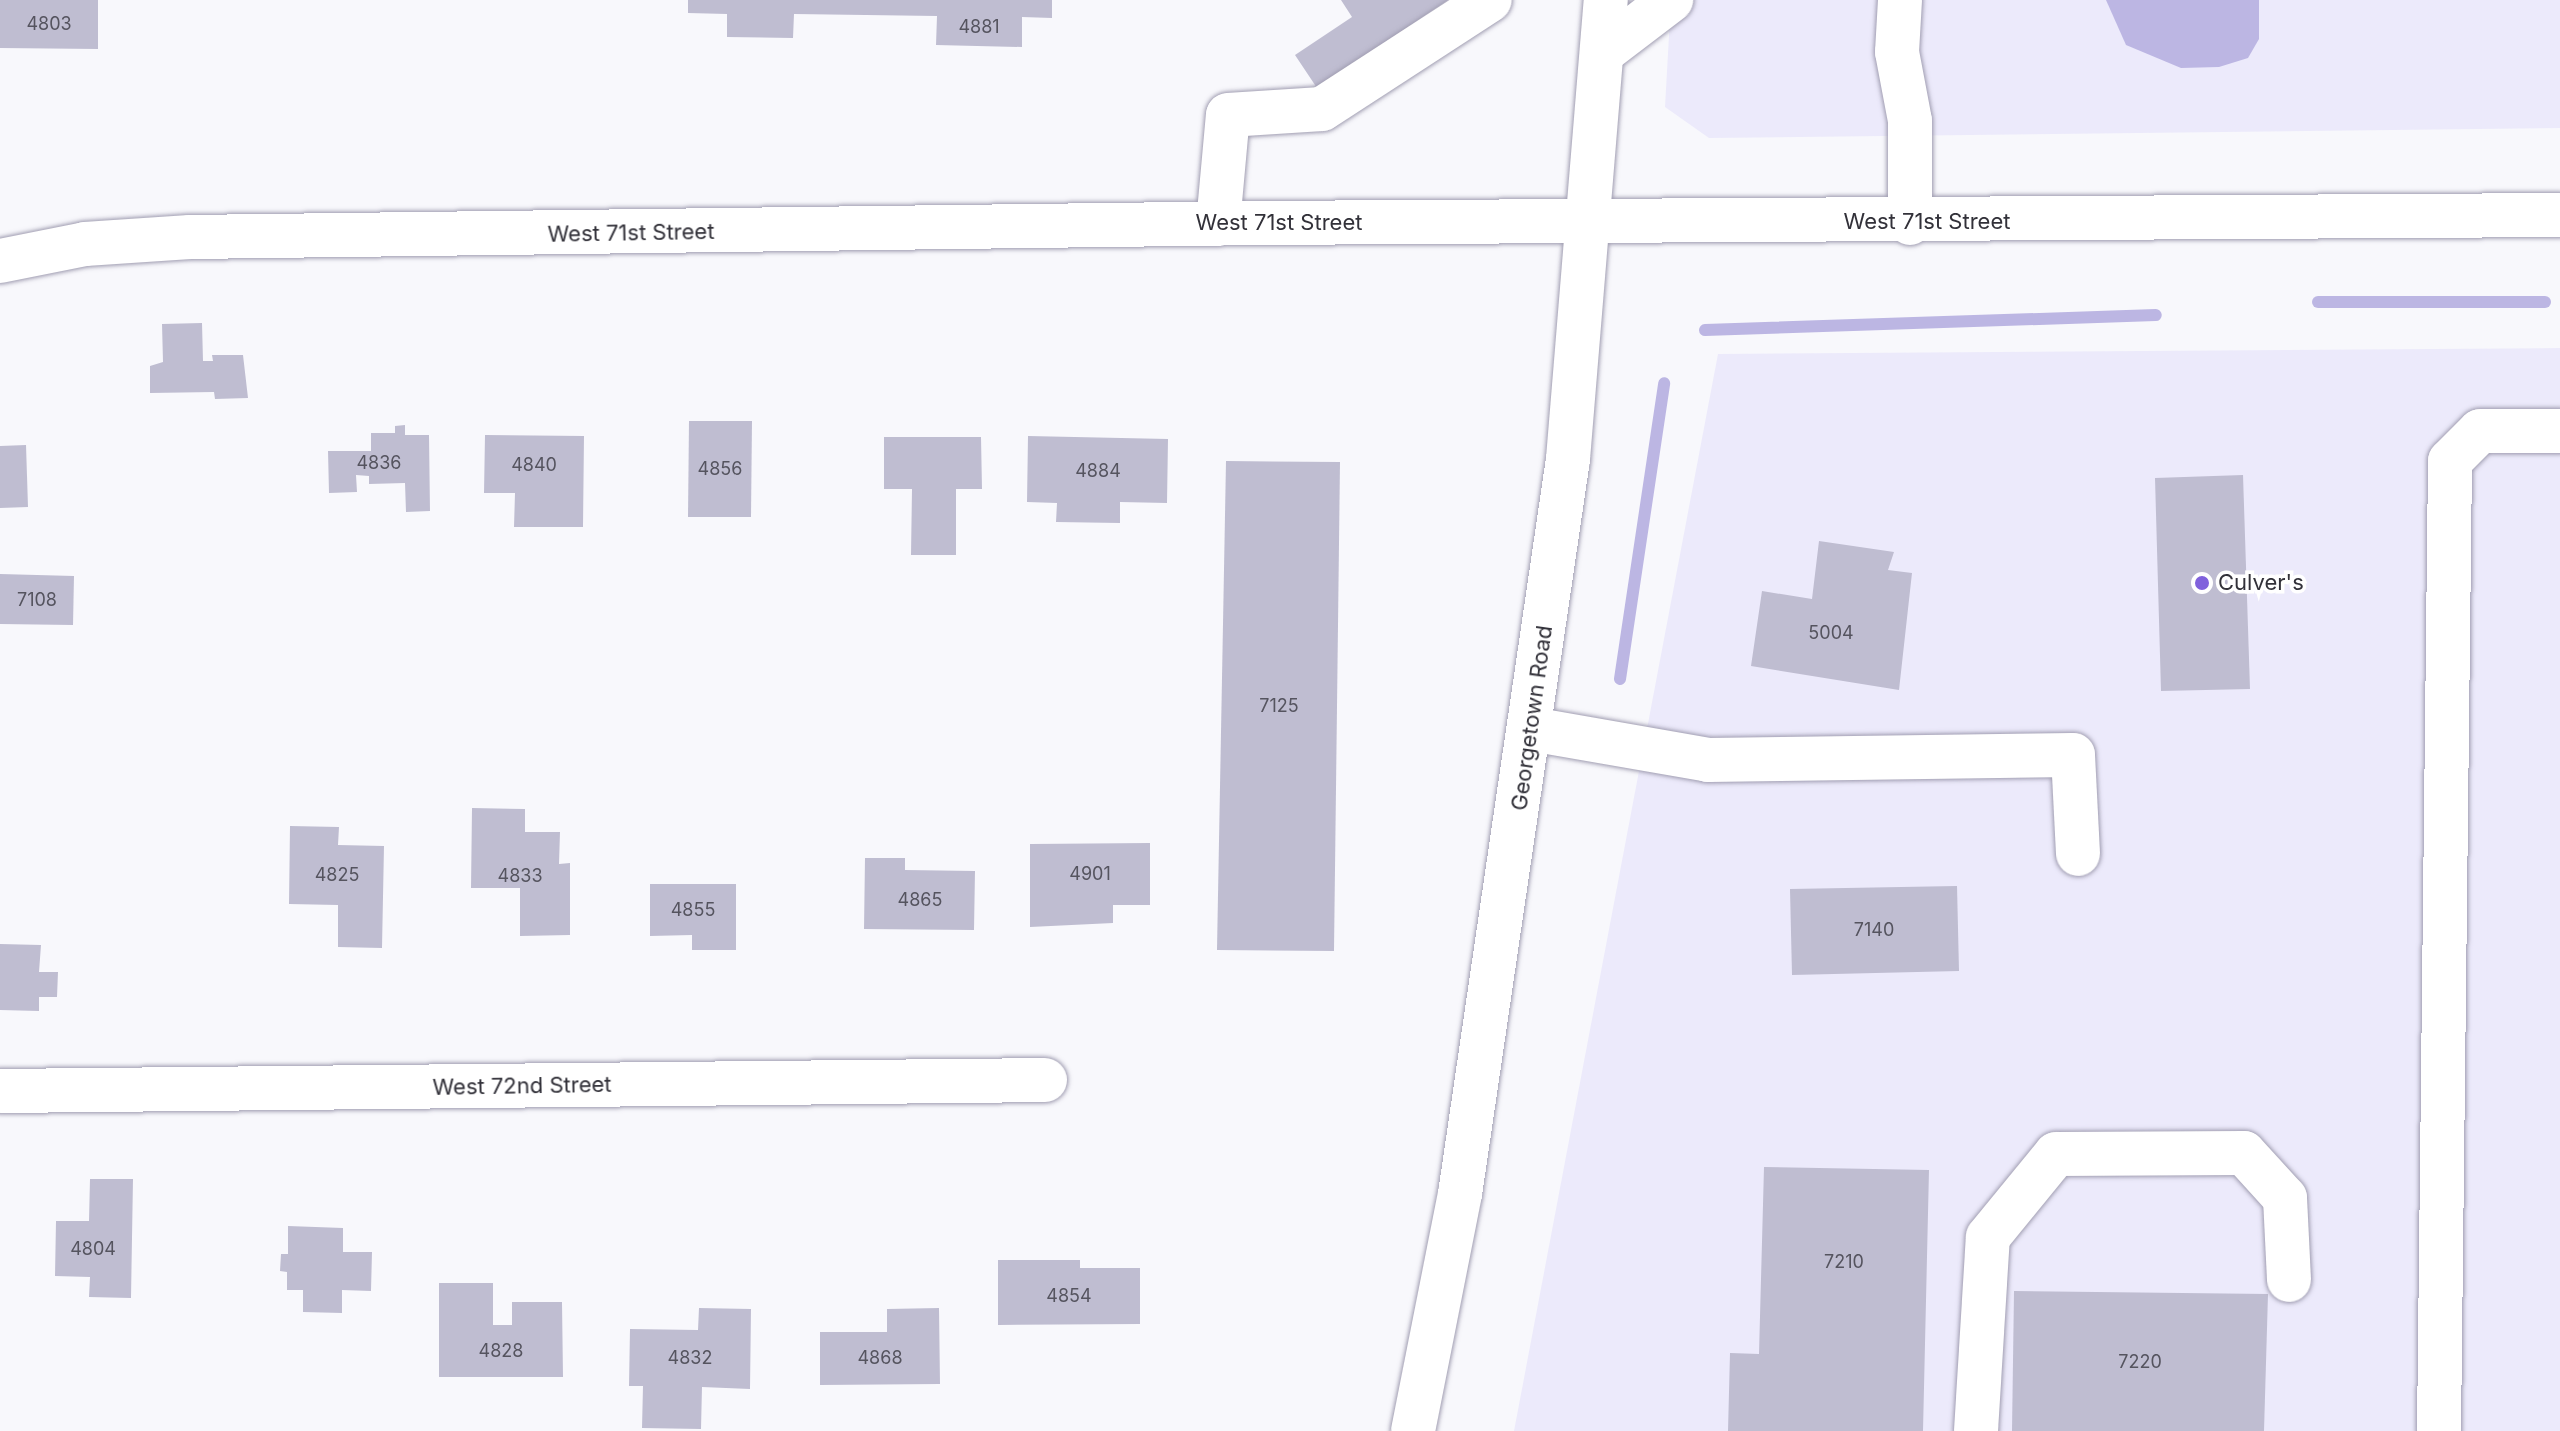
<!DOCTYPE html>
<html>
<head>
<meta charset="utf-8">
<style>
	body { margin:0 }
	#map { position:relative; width:2560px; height:1431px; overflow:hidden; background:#f8f8fc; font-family:Inter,sans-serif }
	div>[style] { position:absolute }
	.built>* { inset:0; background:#eceafb }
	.water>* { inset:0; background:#bcb6e3 }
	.stream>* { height:12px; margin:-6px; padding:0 6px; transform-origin:6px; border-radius:6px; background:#bcb6e3 }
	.building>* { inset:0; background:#bfbdd1 }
	.roads { filter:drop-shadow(0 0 2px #a19eb2) drop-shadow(0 0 2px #a19eb2) }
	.minor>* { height:44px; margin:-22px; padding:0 22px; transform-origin:22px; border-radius:22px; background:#fff }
	.major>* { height:44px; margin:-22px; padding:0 22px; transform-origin:22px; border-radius:22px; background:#fff }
	.dots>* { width:22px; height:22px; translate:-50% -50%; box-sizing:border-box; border:4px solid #fff; border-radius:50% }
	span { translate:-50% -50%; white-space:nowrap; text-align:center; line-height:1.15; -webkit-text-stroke:7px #fff; paint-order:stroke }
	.number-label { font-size:18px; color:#55545f }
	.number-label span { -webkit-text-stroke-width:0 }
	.street-label { font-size:22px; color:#323139 }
	.poi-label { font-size:22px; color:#323139 }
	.left { translate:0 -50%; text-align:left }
</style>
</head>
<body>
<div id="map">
	<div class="built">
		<div style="clip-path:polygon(1671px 0,2560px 0,2560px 128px,1709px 138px,1665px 107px)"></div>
		<div style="clip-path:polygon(2560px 348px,2560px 1431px,1514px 1431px,1718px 354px)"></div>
	</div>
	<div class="water">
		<div style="clip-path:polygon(2106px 0,2259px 0,2259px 39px,2248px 58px,2219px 67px,2181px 68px,2126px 45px)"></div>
	</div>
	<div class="stream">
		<div style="left:2318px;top:302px;width:227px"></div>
		<div style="left:1705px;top:330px;width:451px;rotate:-1.9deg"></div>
		<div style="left:1620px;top:679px;width:299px;rotate:-81.5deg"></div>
	</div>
	<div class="building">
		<div style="clip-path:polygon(0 0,98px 0,98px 49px,0 48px)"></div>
		<div style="clip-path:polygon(688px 0,1052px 0,1052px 18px,1022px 17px,1022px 47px,936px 45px,937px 16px,794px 14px,793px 38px,727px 37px,727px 14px,688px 13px)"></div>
		<div style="clip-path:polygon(1341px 0,1448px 0,1317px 88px,1295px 55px,1352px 17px)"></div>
		<div style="clip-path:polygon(202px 323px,203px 361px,213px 361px,212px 355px,243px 355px,248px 398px,215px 399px,214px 392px,150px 393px,150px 366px,163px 362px,162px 324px)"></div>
		<div style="clip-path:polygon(689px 421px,752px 421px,751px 517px,688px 517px)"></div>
		<div style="clip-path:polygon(405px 425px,405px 435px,429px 435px,430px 511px,406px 512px,405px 483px,369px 484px,369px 476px,356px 475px,357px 492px,329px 493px,328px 451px,371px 451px,371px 433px,395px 433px,395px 426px)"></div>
		<div style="clip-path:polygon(485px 435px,584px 436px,583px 527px,514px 527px,515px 493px,484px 493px)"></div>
		<div style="clip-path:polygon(1028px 436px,1168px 439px,1167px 503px,1120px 502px,1120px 523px,1056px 522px,1057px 503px,1027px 502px)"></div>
		<div style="clip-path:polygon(884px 437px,981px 437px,982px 489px,956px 489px,956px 555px,911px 555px,912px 489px,884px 489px)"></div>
		<div style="clip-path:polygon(26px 445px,28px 507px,0 508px,0 446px)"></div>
		<div style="clip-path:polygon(1226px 461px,1340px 462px,1334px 951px,1217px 950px)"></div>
		<div style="clip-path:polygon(2243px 475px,2250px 689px,2161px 691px,2155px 478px)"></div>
		<div style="clip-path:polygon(1819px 541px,1894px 552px,1888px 570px,1912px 573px,1899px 690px,1751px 666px,1762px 591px,1812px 599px)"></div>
		<div style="clip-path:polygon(0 574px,74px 576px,73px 625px,0 624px)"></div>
		<div style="clip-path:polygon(472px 808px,525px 809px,525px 832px,560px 832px,559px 864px,570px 863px,570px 935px,520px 936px,520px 888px,471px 888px)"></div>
		<div style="clip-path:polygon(290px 826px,339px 827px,338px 845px,384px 846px,382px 948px,338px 947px,338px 905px,289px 904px)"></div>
		<div style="clip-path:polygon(1150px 843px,1150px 905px,1113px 905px,1113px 923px,1030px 927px,1030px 844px)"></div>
		<div style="clip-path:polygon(865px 858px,905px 858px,905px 870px,975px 871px,974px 930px,864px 929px)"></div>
		<div style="clip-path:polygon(650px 884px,736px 884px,736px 950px,692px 950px,692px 935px,650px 936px)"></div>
		<div style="clip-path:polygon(1957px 886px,1959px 971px,1792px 975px,1790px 889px)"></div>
		<div style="clip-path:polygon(0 944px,41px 945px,39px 972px,58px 972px,57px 997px,39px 997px,39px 1011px,0 1010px)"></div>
		<div style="clip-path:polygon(1764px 1167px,1929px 1170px,1923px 1431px,1728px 1431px,1730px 1353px,1759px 1354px)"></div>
		<div style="clip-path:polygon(90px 1179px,133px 1179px,131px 1298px,89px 1297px,90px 1277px,55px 1276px,56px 1221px,89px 1221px)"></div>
		<div style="clip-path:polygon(288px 1226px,343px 1228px,343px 1252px,372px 1252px,371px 1291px,342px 1290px,342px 1313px,303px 1312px,303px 1290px,287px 1290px,287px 1272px,280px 1271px,281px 1254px,288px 1254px)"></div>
		<div style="clip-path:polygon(998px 1260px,1080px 1260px,1080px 1268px,1140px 1268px,1140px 1324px,998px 1325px)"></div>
		<div style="clip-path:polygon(439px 1283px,493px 1283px,493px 1325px,512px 1325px,512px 1302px,562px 1302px,563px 1377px,439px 1377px)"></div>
		<div style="clip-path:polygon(2014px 1291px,2268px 1294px,2264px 1431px,2012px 1431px)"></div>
		<div style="clip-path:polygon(699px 1308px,751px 1309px,750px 1389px,702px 1387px,701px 1429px,642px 1428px,643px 1386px,629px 1386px,630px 1329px,698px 1330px)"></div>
		<div style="clip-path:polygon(939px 1308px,940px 1384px,820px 1385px,820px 1332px,887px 1332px,887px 1309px)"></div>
	</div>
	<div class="roads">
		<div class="minor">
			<div style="left:1900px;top:0;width:52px;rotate:93.3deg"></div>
			<div style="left:1897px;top:52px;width:70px;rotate:79.3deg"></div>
			<div style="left:1910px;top:121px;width:102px;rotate:90deg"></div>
			<div style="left:1603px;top:52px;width:86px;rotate:-37.4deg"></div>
			<div style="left:1218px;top:224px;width:109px;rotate:-84.8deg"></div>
			<div style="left:1228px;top:115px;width:94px;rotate:-3.7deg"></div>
			<div style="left:1322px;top:109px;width:200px;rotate:-33deg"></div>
			<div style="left:1531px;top:729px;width:180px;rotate:9.9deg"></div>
			<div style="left:1708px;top:760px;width:365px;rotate:-0.8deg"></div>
			<div style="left:2073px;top:755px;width:99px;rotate:87.1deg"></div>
			<div style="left:0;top:1091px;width:1045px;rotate:-0.6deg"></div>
			<div style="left:1976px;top:1431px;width:194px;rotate:-86.5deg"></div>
			<div style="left:1988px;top:1237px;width:107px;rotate:-50.7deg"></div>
			<div style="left:2056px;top:1154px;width:188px;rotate:-0.3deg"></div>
			<div style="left:2244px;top:1153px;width:61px;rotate:47.7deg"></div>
			<div style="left:2285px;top:1198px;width:82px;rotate:87.2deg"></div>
			<div style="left:2439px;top:1431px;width:970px;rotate:-89.35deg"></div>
			<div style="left:2450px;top:461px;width:42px;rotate:-45deg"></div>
			<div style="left:2480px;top:431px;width:80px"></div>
		</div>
		<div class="major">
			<div style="left:0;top:261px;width:87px;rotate:-11.3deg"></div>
			<div style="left:85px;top:244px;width:105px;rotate:-3.8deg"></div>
			<div style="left:190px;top:237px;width:1065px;rotate:-0.75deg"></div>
			<div style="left:1255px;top:223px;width:1305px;rotate:-0.35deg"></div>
			<div style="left:1413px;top:1431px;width:242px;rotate:-78.8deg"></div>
			<div style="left:1460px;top:1194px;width:743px;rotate:-81.64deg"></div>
			<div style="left:1568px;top:459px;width:461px;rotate:-85.3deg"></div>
		</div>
	</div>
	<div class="dots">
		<div style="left:2202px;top:583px;background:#8061dc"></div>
	</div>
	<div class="number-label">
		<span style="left:49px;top:24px">4803</span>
		<span style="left:979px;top:27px">4881</span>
		<span style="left:379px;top:463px">4836</span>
		<span style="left:534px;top:465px">4840</span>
		<span style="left:720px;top:469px">4856</span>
		<span style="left:1098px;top:471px">4884</span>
		<span style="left:37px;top:600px">7108</span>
		<span style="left:1831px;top:633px">5004</span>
		<span style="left:1279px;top:706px">7125</span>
		<span style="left:1090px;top:874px">4901</span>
		<span style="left:337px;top:875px">4825</span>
		<span style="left:520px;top:876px">4833</span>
		<span style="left:920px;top:900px">4865</span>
		<span style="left:693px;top:910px">4855</span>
		<span style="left:1874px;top:930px">7140</span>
		<span style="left:93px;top:1249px">4804</span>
		<span style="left:1844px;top:1262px">7210</span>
		<span style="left:1069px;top:1296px">4854</span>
		<span style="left:501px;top:1351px">4828</span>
		<span style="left:690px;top:1358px">4832</span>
		<span style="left:880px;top:1358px">4868</span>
		<span style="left:2140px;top:1362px">7220</span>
	</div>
	<div class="street-label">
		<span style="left:1927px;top:222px">West 71st Street</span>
		<span style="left:1279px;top:223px">West 71st Street</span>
		<span style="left:631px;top:233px;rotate:-1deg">West 71st Street</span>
		<span style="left:1532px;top:718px;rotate:-82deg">Georgetown Road</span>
		<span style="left:522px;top:1086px;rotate:-1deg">West 72nd Street</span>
	</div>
	<div class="poi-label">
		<span class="left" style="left:2218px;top:583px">Culver's</span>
	</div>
</div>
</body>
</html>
